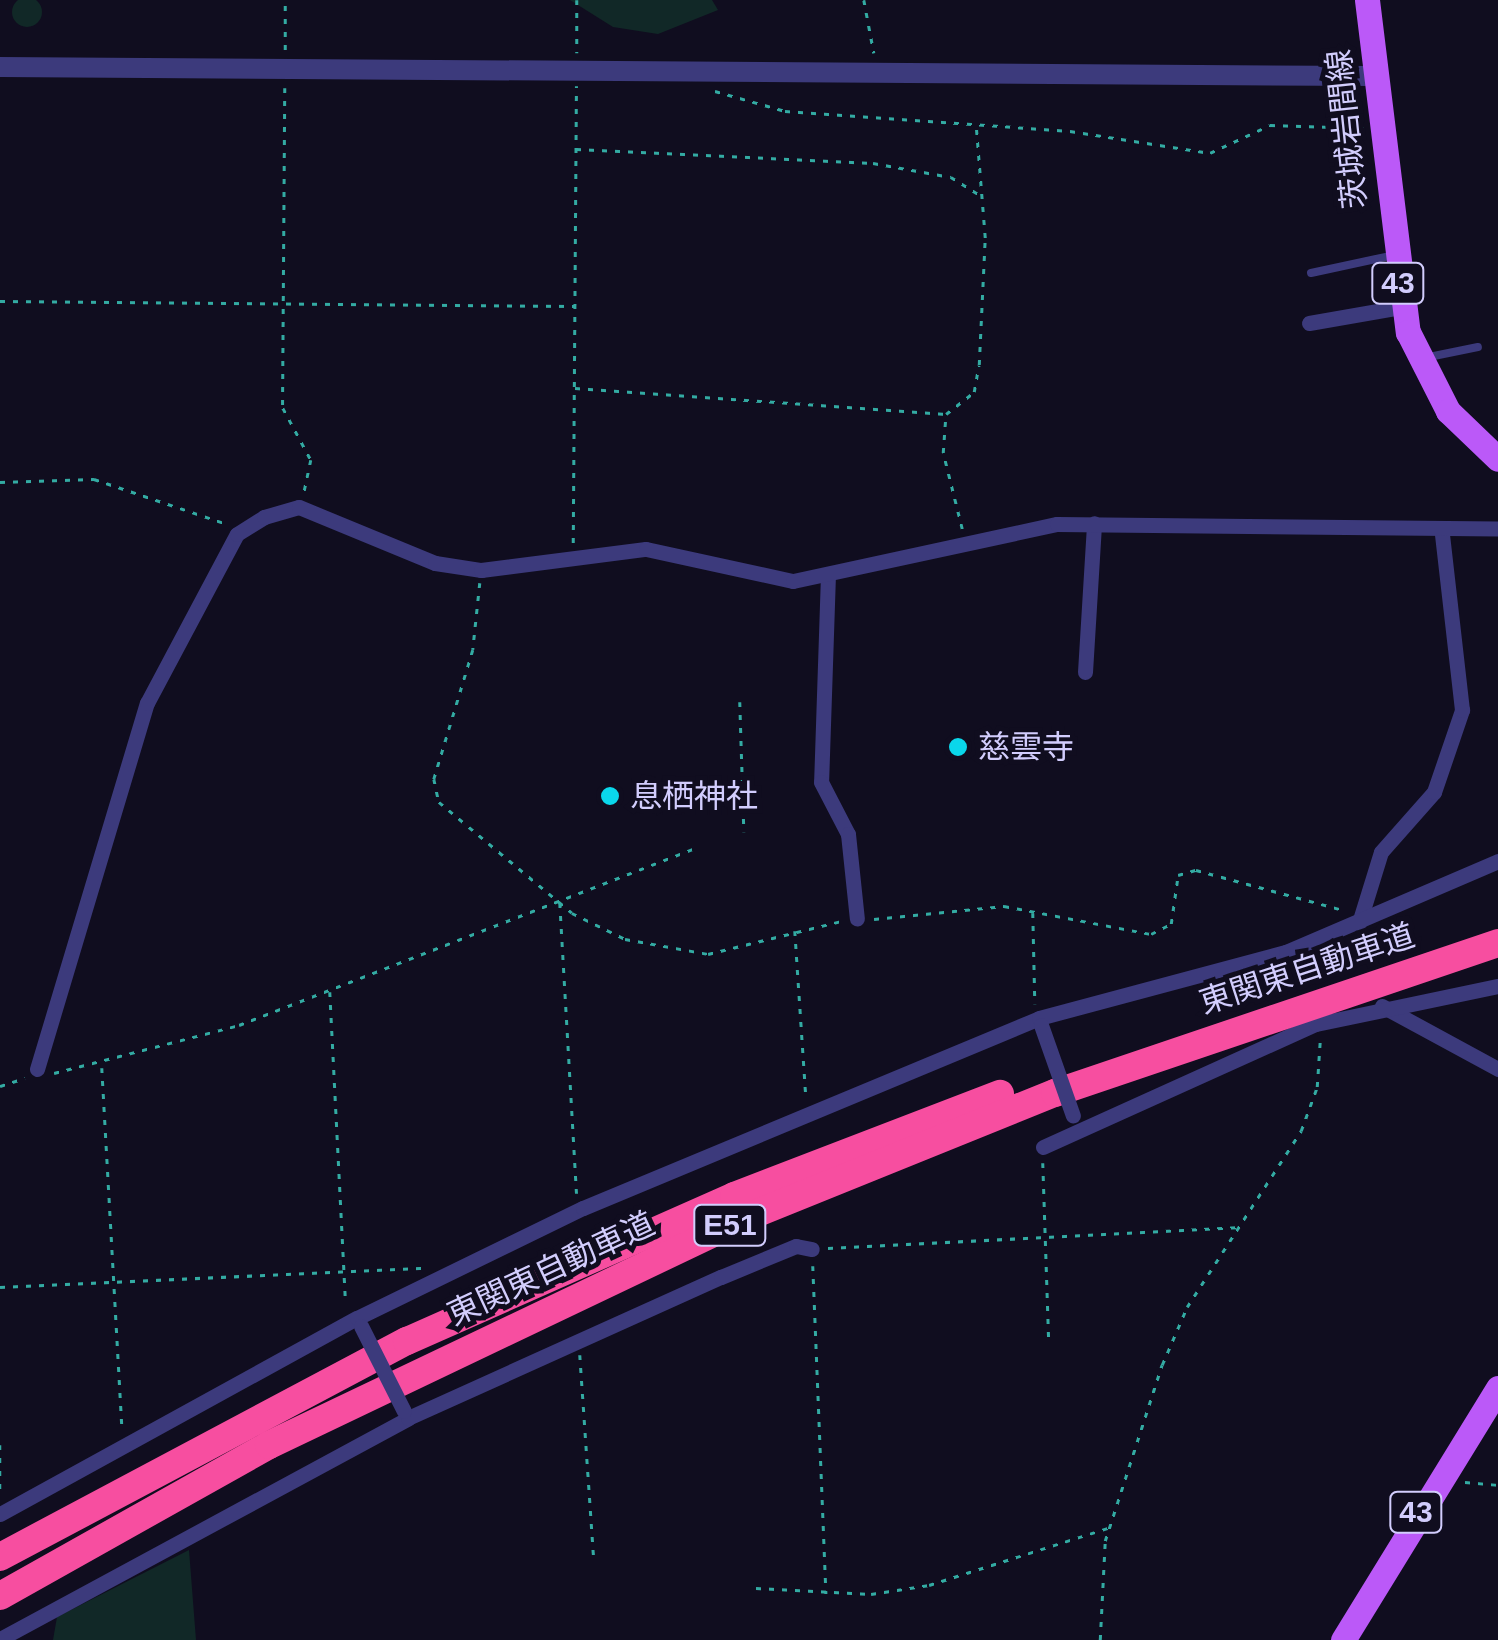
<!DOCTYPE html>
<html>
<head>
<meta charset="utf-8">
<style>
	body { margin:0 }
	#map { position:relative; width:1498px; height:1640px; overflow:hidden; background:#100d1f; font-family:Helvetica,"Noto Sans JP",sans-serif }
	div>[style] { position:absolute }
	.green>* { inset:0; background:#112827 }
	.round { border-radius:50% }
	.path>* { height:2.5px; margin-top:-1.25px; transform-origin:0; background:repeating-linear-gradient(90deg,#33aba3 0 5px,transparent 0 13px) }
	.service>* { height:8px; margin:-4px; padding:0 4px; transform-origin:4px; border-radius:4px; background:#3c3a7c }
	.minor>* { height:15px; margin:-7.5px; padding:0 7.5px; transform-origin:7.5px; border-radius:7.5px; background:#3c3a7c }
	.tertiary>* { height:20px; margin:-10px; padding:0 10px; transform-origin:10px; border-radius:10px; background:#3c3a7c }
	.primary>* { height:25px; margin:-12.5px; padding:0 12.5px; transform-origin:12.5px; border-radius:12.5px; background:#bb59f8 }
	.motorway>* { height:28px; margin:-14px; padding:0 14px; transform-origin:14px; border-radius:14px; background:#f74ea0 }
	.minor-bridge>* { height:15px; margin:-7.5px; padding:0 7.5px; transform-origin:7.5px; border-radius:7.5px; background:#3c3a7c }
	.dots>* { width:28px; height:28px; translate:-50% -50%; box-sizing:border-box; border:5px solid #100d1f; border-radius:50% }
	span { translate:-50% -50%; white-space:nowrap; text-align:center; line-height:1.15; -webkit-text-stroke:10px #100d1f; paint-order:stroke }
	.shield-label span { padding:2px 8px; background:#100d1f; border:2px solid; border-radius:8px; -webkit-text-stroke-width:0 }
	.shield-label { font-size:30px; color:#d2cdfd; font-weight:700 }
	.street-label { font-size:32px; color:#d2cdfd }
	.poi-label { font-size:32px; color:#d2cdfd }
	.left { translate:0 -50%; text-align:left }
</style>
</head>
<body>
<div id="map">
	<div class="green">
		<div class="round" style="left:12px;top:-3px;width:30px;height:30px"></div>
		<div style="clip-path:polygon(570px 0,712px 0,718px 10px,658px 34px,613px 27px)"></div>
		<div style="clip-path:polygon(189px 1550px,196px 1640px,53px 1640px,57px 1617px)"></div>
	</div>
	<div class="path">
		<div style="left:577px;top:0;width:53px;rotate:90deg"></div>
		<div style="left:864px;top:0;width:54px;rotate:79.3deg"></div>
		<div style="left:285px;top:50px;width:50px;rotate:-90deg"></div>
		<div style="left:285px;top:88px;width:320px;rotate:90.4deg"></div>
		<div style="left:283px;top:408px;width:59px;rotate:61.7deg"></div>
		<div style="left:311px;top:460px;width:33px;rotate:102deg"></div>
		<div style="left:715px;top:91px;width:73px;rotate:15.9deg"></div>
		<div style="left:785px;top:111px;width:286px;rotate:4deg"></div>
		<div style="left:1070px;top:131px;width:142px;rotate:8.9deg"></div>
		<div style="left:1210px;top:153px;width:66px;rotate:-25deg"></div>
		<div style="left:1270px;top:125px;width:94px;rotate:1.8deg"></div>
		<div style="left:576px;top:149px;width:297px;rotate:2.7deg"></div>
		<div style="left:873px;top:163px;width:79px;rotate:10.2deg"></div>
		<div style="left:951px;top:177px;width:34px;rotate:32deg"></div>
		<div style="left:0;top:301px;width:574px;rotate:0.5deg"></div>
		<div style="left:575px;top:388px;width:372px;rotate:4deg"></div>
		<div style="left:0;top:482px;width:94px;rotate:-1.8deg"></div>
		<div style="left:94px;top:479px;width:137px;rotate:18.7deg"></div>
		<div style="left:962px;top:529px;width:78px;rotate:-104deg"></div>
		<div style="left:943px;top:453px;width:39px;rotate:-86deg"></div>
		<div style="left:946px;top:414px;width:36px;rotate:-38deg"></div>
		<div style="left:974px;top:392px;width:27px;rotate:-80deg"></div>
		<div style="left:979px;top:365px;width:127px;rotate:-87.3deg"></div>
		<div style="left:985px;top:238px;width:113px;rotate:-94.6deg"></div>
		<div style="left:573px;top:543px;width:457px;rotate:-89.6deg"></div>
		<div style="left:480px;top:583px;width:67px;rotate:96deg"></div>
		<div style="left:473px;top:650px;width:135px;rotate:106.8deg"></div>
		<div style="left:434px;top:779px;width:24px;rotate:78deg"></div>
		<div style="left:439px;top:802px;width:173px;rotate:39.8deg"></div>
		<div style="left:572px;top:913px;width:59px;rotate:26.1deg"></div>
		<div style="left:625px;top:939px;width:84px;rotate:10.2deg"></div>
		<div style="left:708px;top:954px;width:137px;rotate:-13.9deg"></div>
		<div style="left:740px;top:702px;width:130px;rotate:88.2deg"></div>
		<div style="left:560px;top:903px;width:291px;rotate:86.7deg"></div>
		<div style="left:1033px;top:913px;width:91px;rotate:88.7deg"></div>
		<div style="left:874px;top:919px;width:131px;rotate:-5.7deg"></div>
		<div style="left:1004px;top:906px;width:150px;rotate:10.8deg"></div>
		<div style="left:1151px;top:934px;width:22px;rotate:-27deg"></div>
		<div style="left:1171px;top:924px;width:49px;rotate:-81.9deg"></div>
		<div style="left:1178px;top:875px;width:19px;rotate:-16deg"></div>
		<div style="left:1196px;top:870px;width:152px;rotate:15.2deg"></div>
		<div style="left:795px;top:931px;width:167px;rotate:86.2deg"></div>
		<div style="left:330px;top:992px;width:312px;rotate:87.1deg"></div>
		<div style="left:102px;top:1068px;width:362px;rotate:86.8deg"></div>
		<div style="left:54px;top:1073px;width:191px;rotate:-14.5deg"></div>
		<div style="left:239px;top:1025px;width:487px;rotate:-21.2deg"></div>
		<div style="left:0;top:1086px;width:26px;rotate:-18deg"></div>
		<div style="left:1043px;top:1163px;width:181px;rotate:88.1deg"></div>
		<div style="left:828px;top:1248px;width:409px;rotate:-2.9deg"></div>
		<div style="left:813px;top:1266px;width:328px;rotate:87.7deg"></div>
		<div style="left:0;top:1287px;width:426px;rotate:-2.6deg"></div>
		<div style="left:580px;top:1355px;width:207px;rotate:86.1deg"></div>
		<div style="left:0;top:1445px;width:49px;rotate:90deg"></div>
		<div style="left:1465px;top:1482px;width:33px;rotate:5deg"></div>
		<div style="left:756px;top:1588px;width:115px;rotate:3deg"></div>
		<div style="left:871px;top:1594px;width:59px;rotate:-8.8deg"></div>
		<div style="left:929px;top:1585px;width:188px;rotate:-17.7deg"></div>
		<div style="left:1100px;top:1640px;width:99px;rotate:-87.1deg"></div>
		<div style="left:1105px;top:1541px;width:185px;rotate:-72.1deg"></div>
		<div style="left:1162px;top:1365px;width:63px;rotate:-66.7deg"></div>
		<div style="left:1187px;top:1307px;width:210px;rotate:-57.1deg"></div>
		<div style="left:1301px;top:1131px;width:47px;rotate:-70deg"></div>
		<div style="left:1317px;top:1087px;width:47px;rotate:-86.3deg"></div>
	</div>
	<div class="service">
		<div style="left:1311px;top:273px;width:85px;rotate:-12.2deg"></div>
		<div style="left:1424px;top:358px;width:55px;rotate:-11.5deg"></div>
	</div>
	<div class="minor">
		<div style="left:1309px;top:323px;width:93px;rotate:-9.9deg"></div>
		<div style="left:828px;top:574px;width:208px;rotate:91.9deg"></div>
		<div style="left:821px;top:782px;width:59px;rotate:62.6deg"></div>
		<div style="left:848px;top:834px;width:85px;rotate:84deg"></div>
		<div style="left:1085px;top:672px;width:149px;rotate:-86.5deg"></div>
		<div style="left:1359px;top:923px;width:74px;rotate:-72.8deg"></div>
		<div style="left:1381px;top:852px;width:80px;rotate:-48.5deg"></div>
		<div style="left:1434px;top:792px;width:87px;rotate:-71.1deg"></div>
		<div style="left:1462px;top:710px;width:177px;rotate:-96.5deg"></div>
		<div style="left:1382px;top:1006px;width:132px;rotate:28.5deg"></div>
		<div style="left:37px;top:1069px;width:382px;rotate:-73.3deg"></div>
		<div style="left:147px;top:703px;width:191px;rotate:-62deg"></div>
		<div style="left:237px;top:534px;width:32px;rotate:-32deg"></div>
		<div style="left:264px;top:517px;width:36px;rotate:-16deg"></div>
		<div style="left:299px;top:507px;width:147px;rotate:22.4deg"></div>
		<div style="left:435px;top:563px;width:47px;rotate:8.7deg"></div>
		<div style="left:481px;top:570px;width:166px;rotate:-7.3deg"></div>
		<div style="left:646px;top:549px;width:150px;rotate:12.3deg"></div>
		<div style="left:793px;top:581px;width:270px;rotate:-12.2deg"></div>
		<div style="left:1057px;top:524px;width:441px;rotate:0.6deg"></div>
		<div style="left:1043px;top:1147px;width:299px;rotate:-24.3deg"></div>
		<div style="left:1316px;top:1024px;width:186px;rotate:-11.8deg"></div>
		<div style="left:0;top:1514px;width:407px;rotate:-28.8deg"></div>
		<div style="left:357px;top:1318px;width:251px;rotate:-26deg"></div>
		<div style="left:583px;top:1208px;width:494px;rotate:-22.6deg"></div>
		<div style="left:1039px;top:1018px;width:256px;rotate:-15deg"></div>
		<div style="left:1286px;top:952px;width:231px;rotate:-23.2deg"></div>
		<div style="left:0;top:1639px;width:464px;rotate:-28.4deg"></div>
		<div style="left:408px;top:1418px;width:343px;rotate:-24.3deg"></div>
		<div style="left:721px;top:1277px;width:81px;rotate:-22.5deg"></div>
		<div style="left:796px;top:1246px;width:16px;rotate:11deg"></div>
	</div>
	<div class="tertiary">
		<div style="left:0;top:67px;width:1373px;rotate:0.38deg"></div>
	</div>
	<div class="primary">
		<div style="left:1367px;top:0;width:335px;rotate:83deg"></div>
		<div style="left:1408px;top:332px;width:89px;rotate:63.1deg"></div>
		<div style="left:1448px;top:411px;width:69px;rotate:43.8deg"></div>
		<div style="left:1343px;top:1640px;width:296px;rotate:-58.4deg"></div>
	</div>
	<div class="motorway">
		<div style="left:0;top:1557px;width:461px;rotate:-28deg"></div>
		<div style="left:407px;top:1341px;width:358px;rotate:-23.9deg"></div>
		<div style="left:734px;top:1196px;width:285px;rotate:-21deg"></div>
		<div style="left:0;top:1596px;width:308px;rotate:-29.3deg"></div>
		<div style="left:269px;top:1445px;width:527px;rotate:-25.5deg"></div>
		<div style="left:745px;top:1218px;width:334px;rotate:-22deg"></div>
		<div style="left:1055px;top:1093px;width:468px;rotate:-18.7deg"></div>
	</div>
	<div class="minor-bridge">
		<div style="left:1041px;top:1025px;width:96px;rotate:70.6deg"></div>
		<div style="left:361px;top:1326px;width:95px;rotate:63.2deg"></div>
	</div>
	<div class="dots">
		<div style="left:958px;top:747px;background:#0ad7eb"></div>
		<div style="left:610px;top:796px;background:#0ad7eb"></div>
	</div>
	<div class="shield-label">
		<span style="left:1398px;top:283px">43</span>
		<span style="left:730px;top:1225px">E51</span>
		<span style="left:1416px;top:1512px">43</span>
	</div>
	<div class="street-label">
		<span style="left:1347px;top:129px;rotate:-96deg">茨城岩間線</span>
		<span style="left:1307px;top:969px;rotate:-18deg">東関東自動車道</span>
		<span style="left:551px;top:1269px;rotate:-25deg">東関東自動車道</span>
	</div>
	<div class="poi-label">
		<span class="left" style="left:978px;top:747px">慈雲寺</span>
		<span class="left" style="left:630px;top:796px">息栖神社</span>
	</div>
</div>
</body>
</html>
